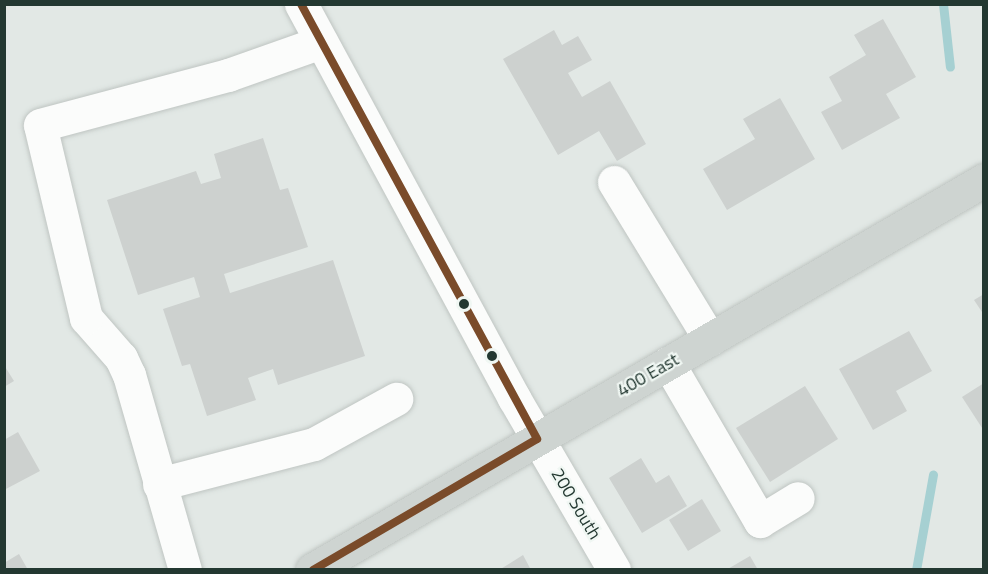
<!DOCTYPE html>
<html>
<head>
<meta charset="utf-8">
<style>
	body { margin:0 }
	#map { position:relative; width:988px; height:574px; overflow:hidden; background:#e2e8e5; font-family:"Titillium Web",sans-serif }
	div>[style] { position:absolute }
	.stream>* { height:9px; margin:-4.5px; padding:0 4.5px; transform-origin:4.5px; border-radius:4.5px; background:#a6d0d2 }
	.building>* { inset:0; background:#cdd1cf }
	.roads { filter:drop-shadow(0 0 2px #bfc5c2) drop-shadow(0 0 2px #bfc5c2) }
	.minor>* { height:33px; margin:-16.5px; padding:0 16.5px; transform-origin:16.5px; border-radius:16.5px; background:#fbfcfb }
	.major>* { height:33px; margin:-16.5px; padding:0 16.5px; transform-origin:16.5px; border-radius:16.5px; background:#ced4d1 }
	.bus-1>* { height:8px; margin:-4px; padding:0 4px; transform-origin:4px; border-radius:4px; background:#7a4b2a }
	.dots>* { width:16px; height:16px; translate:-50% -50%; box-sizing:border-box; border:3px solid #f0f7f3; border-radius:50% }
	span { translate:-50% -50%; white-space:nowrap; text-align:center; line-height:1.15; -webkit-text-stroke:4.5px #f0f7f3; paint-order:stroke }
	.street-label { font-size:18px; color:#233831 }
	.frame { position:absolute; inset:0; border:6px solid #233831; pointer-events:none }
</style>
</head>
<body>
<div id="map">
	<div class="stream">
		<div style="left:943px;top:4px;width:63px;rotate:83.7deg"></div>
		<div style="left:916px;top:570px;width:97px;rotate:-79.9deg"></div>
	</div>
	<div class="building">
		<div style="clip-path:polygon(883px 19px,916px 77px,886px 94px,900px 118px,842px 150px,821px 112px,842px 101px,829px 77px,866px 55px,854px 35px)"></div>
		<div style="clip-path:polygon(554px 30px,562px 45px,578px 36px,592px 60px,568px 73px,582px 97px,610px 81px,646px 144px,617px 161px,599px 131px,558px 155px,503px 59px)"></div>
		<div style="clip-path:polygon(780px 98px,815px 159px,727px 210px,703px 169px,755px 139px,743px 119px)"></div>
		<div style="clip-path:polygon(263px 138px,280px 190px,288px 188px,308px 247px,224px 274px,230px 293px,333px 260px,365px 356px,278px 385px,273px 369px,248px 378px,256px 400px,207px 416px,190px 364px,182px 366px,163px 309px,200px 297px,194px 277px,138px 295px,107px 200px,196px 171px,201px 184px,221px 178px,214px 154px)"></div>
		<div style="clip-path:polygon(984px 294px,984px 315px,974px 300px)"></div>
		<div style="clip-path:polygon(909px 331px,932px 371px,896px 391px,907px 411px,873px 430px,839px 369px)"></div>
		<div style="clip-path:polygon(4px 365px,14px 381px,4px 387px)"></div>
		<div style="clip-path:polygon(984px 383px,984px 431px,962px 397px)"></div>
		<div style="clip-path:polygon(805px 386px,838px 439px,770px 482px,736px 428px)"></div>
		<div style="clip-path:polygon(18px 432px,40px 471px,4px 490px,4px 440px)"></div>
		<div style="clip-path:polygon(641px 458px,656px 483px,669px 475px,687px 506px,642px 533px,609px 478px)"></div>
		<div style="clip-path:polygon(702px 499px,721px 531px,688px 551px,669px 520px)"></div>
		<div style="clip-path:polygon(19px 554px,28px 570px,4px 570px,4px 563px)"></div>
		<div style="clip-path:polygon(523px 555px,531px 570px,499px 570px)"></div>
		<div style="clip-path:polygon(750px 556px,758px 570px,726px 570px)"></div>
	</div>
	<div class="roads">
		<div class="minor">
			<div style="left:301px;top:4px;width:448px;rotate:61.6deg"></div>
			<div style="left:514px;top:398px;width:199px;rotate:59.8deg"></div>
			<div style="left:614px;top:182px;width:184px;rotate:58.6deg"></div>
			<div style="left:668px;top:363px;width:183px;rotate:59.8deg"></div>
			<div style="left:760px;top:521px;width:44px;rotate:-31.2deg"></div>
			<div style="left:159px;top:484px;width:160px;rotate:-14.5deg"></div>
			<div style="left:314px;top:444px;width:94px;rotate:-28.8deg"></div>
			<div style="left:185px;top:570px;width:203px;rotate:-106deg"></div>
			<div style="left:129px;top:375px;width:19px;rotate:-115deg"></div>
			<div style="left:121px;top:358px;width:53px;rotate:-131.2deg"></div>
			<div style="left:86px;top:318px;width:198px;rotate:-103.4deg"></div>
			<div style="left:40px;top:125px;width:195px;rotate:-14.9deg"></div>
			<div style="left:228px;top:75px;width:99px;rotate:-19.5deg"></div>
		</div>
		<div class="major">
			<div style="left:312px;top:570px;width:777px;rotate:-30.13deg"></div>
		</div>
	</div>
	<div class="bus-1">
		<div style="left:301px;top:4px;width:495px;rotate:61.5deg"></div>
		<div style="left:313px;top:570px;width:259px;rotate:-30.3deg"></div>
	</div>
	<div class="dots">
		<div style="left:464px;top:304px;background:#233831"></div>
		<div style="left:492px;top:356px;background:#233831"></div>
	</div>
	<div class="street-label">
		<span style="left:648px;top:375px;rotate:-30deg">400 East</span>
		<span style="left:576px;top:504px;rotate:59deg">200 South</span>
	</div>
	<div class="frame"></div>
</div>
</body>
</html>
